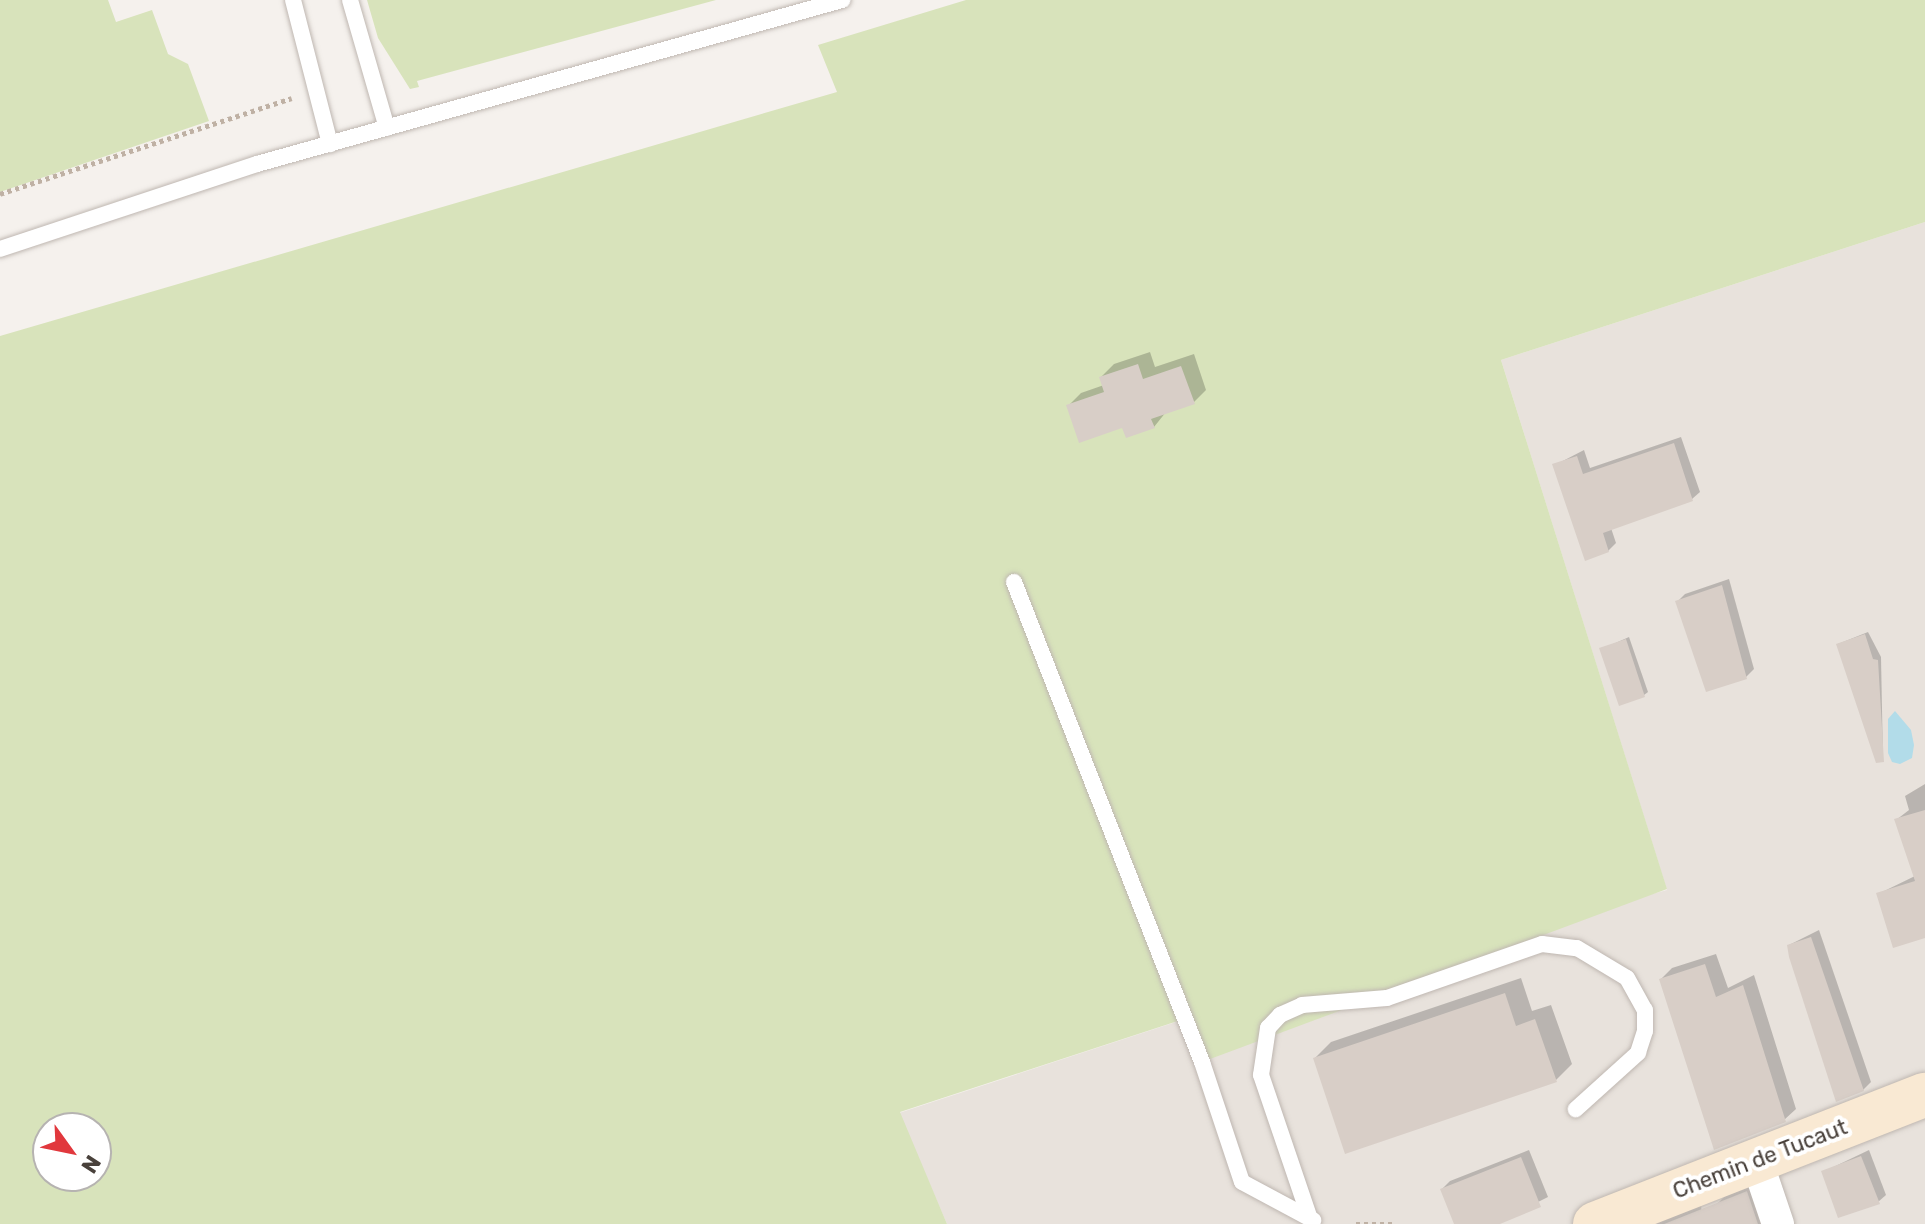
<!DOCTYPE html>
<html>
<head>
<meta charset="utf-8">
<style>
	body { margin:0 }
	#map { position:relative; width:1925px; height:1224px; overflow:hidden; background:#f5f1ed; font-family:Rubik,sans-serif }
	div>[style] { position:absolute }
	.residential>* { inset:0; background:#e8e2dc }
	.green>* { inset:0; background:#d8e3bb }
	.water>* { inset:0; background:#b2dce9 }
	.shadow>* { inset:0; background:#0003 }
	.building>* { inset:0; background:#d8cec7 }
	.path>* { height:5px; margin-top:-2.5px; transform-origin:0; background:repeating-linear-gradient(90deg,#bfb1a4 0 4px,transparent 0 8px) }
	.roads { filter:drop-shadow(0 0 2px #bfb7b1) drop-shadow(0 0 2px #bfb7b1) }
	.service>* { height:16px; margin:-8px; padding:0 8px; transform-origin:8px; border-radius:8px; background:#fff }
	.minor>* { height:32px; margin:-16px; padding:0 16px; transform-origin:16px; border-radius:16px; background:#fff }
	.secondary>* { height:44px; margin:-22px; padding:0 22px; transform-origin:22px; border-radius:22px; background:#f9e9d3 }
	span { translate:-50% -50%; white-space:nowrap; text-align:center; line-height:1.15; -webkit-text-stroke:8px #fff; paint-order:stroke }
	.street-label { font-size:22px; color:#49413b }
	.north { position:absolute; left:32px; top:1112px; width:80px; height:80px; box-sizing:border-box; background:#fff; border:2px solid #b6b3b1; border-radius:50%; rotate:123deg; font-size:22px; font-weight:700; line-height:32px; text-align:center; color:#49413b }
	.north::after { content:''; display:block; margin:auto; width:28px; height:36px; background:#e1383d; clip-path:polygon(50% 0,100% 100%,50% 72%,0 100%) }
</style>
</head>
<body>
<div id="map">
	<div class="residential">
		<div style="clip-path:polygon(1925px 222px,1925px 1224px,947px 1224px,899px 1113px,1185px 1019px,1667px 890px,1501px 360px)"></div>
	</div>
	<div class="green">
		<div style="clip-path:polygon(0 0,108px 0,116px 22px,152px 10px,168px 54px,188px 64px,209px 121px,0 192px)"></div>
		<div style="clip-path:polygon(367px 0,716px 0,417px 81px,419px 87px,410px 89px,378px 38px)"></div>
		<div style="clip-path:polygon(evenodd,966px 0,1925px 0,1925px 222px,1501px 360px,1667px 889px,1202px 1062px,1184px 1019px,900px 1112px,947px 1224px,0 1224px,0 336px,837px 92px,818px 45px,966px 0,48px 1128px,96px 1128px,96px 1176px,48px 1176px,48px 1128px)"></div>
	</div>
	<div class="water">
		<div style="clip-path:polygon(1895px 711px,1911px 730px,1914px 745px,1912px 758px,1900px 764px,1892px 762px,1888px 753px,1888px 719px)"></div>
	</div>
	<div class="shadow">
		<div style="clip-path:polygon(1150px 352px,1155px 367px,1194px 354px,1206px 390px,1194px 402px,1166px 412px,1154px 427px,1124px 426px,1068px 406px,1081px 393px,1104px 385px,1101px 377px,1114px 364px)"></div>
		<div style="clip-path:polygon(1681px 437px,1700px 492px,1692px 499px,1611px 528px,1616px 543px,1608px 551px,1555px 465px,1584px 450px,1590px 468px)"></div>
		<div style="clip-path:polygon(1729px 579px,1754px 669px,1746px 677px,1677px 602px,1685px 594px)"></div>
		<div style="clip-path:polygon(1868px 632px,1881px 657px,1883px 760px,1838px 644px)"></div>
		<div style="clip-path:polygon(1629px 637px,1648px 692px,1644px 695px,1602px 649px)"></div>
		<div style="clip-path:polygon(1925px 784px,1925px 935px,1878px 894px,1915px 876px,1896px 820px,1909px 810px,1905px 796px)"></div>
		<div style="clip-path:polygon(1819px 930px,1871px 1082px,1863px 1090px,1789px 945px)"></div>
		<div style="clip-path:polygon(1716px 954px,1728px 988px,1754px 975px,1796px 1109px,1784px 1120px,1661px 979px,1672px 968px)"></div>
		<div style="clip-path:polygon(1521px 978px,1532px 1011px,1551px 1005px,1572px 1064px,1556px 1080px,1346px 1151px,1315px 1058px,1331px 1042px)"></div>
		<div style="clip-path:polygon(1529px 1150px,1548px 1197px,1494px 1224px,1456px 1224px,1442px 1189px,1450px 1181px)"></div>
		<div style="clip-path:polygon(1869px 1150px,1886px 1195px,1878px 1202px,1823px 1172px)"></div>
		<div style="clip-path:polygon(1760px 1180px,1778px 1224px,1721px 1224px,1716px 1205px,1729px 1192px)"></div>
		<div style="clip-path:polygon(1701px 1203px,1702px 1224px,1647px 1224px)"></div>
	</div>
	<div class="building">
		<div style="clip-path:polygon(1138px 364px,1143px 379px,1181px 366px,1195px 404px,1151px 419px,1155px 428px,1126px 438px,1122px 428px,1079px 443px,1066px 405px,1104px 392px,1099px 377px)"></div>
		<div style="clip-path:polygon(1674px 443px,1693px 501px,1603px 533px,1609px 552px,1585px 561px,1552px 464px,1577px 456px,1583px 474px)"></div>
		<div style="clip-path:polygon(1722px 585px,1747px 679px,1706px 692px,1675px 601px)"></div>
		<div style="clip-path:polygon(1865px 634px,1873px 659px,1878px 660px,1884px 762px,1876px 763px,1836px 644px)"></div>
		<div style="clip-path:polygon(1626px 639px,1645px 697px,1619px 706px,1599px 648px)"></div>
		<div style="clip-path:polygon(1925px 810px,1925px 938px,1893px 948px,1876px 893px,1915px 881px,1894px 819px)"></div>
		<div style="clip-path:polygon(1811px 937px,1864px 1091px,1836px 1102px,1789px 957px,1787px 945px)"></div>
		<div style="clip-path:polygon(1705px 964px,1716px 997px,1743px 985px,1786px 1122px,1714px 1150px,1659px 979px)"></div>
		<div style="clip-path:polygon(1505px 993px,1516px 1026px,1535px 1019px,1557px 1082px,1345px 1154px,1313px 1058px)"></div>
		<div style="clip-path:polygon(1861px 1156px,1880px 1204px,1838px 1218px,1821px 1171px)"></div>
		<div style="clip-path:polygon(1521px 1157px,1541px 1207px,1500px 1224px,1454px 1224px,1440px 1189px)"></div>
		<div style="clip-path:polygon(1747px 1191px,1758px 1224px,1664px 1224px)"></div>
	</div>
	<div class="path">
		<div style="left:0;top:194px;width:307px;rotate:-18.2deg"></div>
		<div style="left:1356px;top:1224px;width:39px"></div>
	</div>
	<div class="roads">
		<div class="service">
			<div style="left:293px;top:0;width:149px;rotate:75.6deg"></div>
			<div style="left:350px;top:0;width:133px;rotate:73.9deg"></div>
			<div style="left:0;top:249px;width:271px;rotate:-18.3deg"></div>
			<div style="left:257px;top:164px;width:608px;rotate:-15.66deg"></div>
			<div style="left:1014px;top:582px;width:516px;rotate:68.61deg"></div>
			<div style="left:1202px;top:1062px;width:126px;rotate:71.6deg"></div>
			<div style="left:1242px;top:1182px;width:81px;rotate:28.2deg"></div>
			<div style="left:1309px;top:1216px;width:149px;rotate:-108.8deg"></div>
			<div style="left:1261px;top:1075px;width:48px;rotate:-81.5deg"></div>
			<div style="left:1268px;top:1028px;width:18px;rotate:-47deg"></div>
			<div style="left:1280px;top:1015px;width:24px;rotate:-24deg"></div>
			<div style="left:1302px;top:1005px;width:85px;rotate:-4.7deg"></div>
			<div style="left:1387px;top:998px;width:164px;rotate:-19.2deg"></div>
			<div style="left:1542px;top:944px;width:35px;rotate:7deg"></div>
			<div style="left:1577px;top:948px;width:58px;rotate:31deg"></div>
			<div style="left:1627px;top:978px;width:37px;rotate:61deg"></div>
			<div style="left:1645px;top:1010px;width:21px;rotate:90deg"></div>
			<div style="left:1645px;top:1031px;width:23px;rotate:108deg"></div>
			<div style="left:1638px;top:1053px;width:84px;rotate:137.9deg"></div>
		</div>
		<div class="minor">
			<div style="left:1756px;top:1159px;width:69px;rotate:71.3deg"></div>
		</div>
		<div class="secondary">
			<div style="left:1595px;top:1224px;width:354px;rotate:-21.4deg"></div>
		</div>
	</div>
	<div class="street-label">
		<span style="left:1760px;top:1159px;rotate:-21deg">Chemin de Tucaut</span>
	</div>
	<div class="north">N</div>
</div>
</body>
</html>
